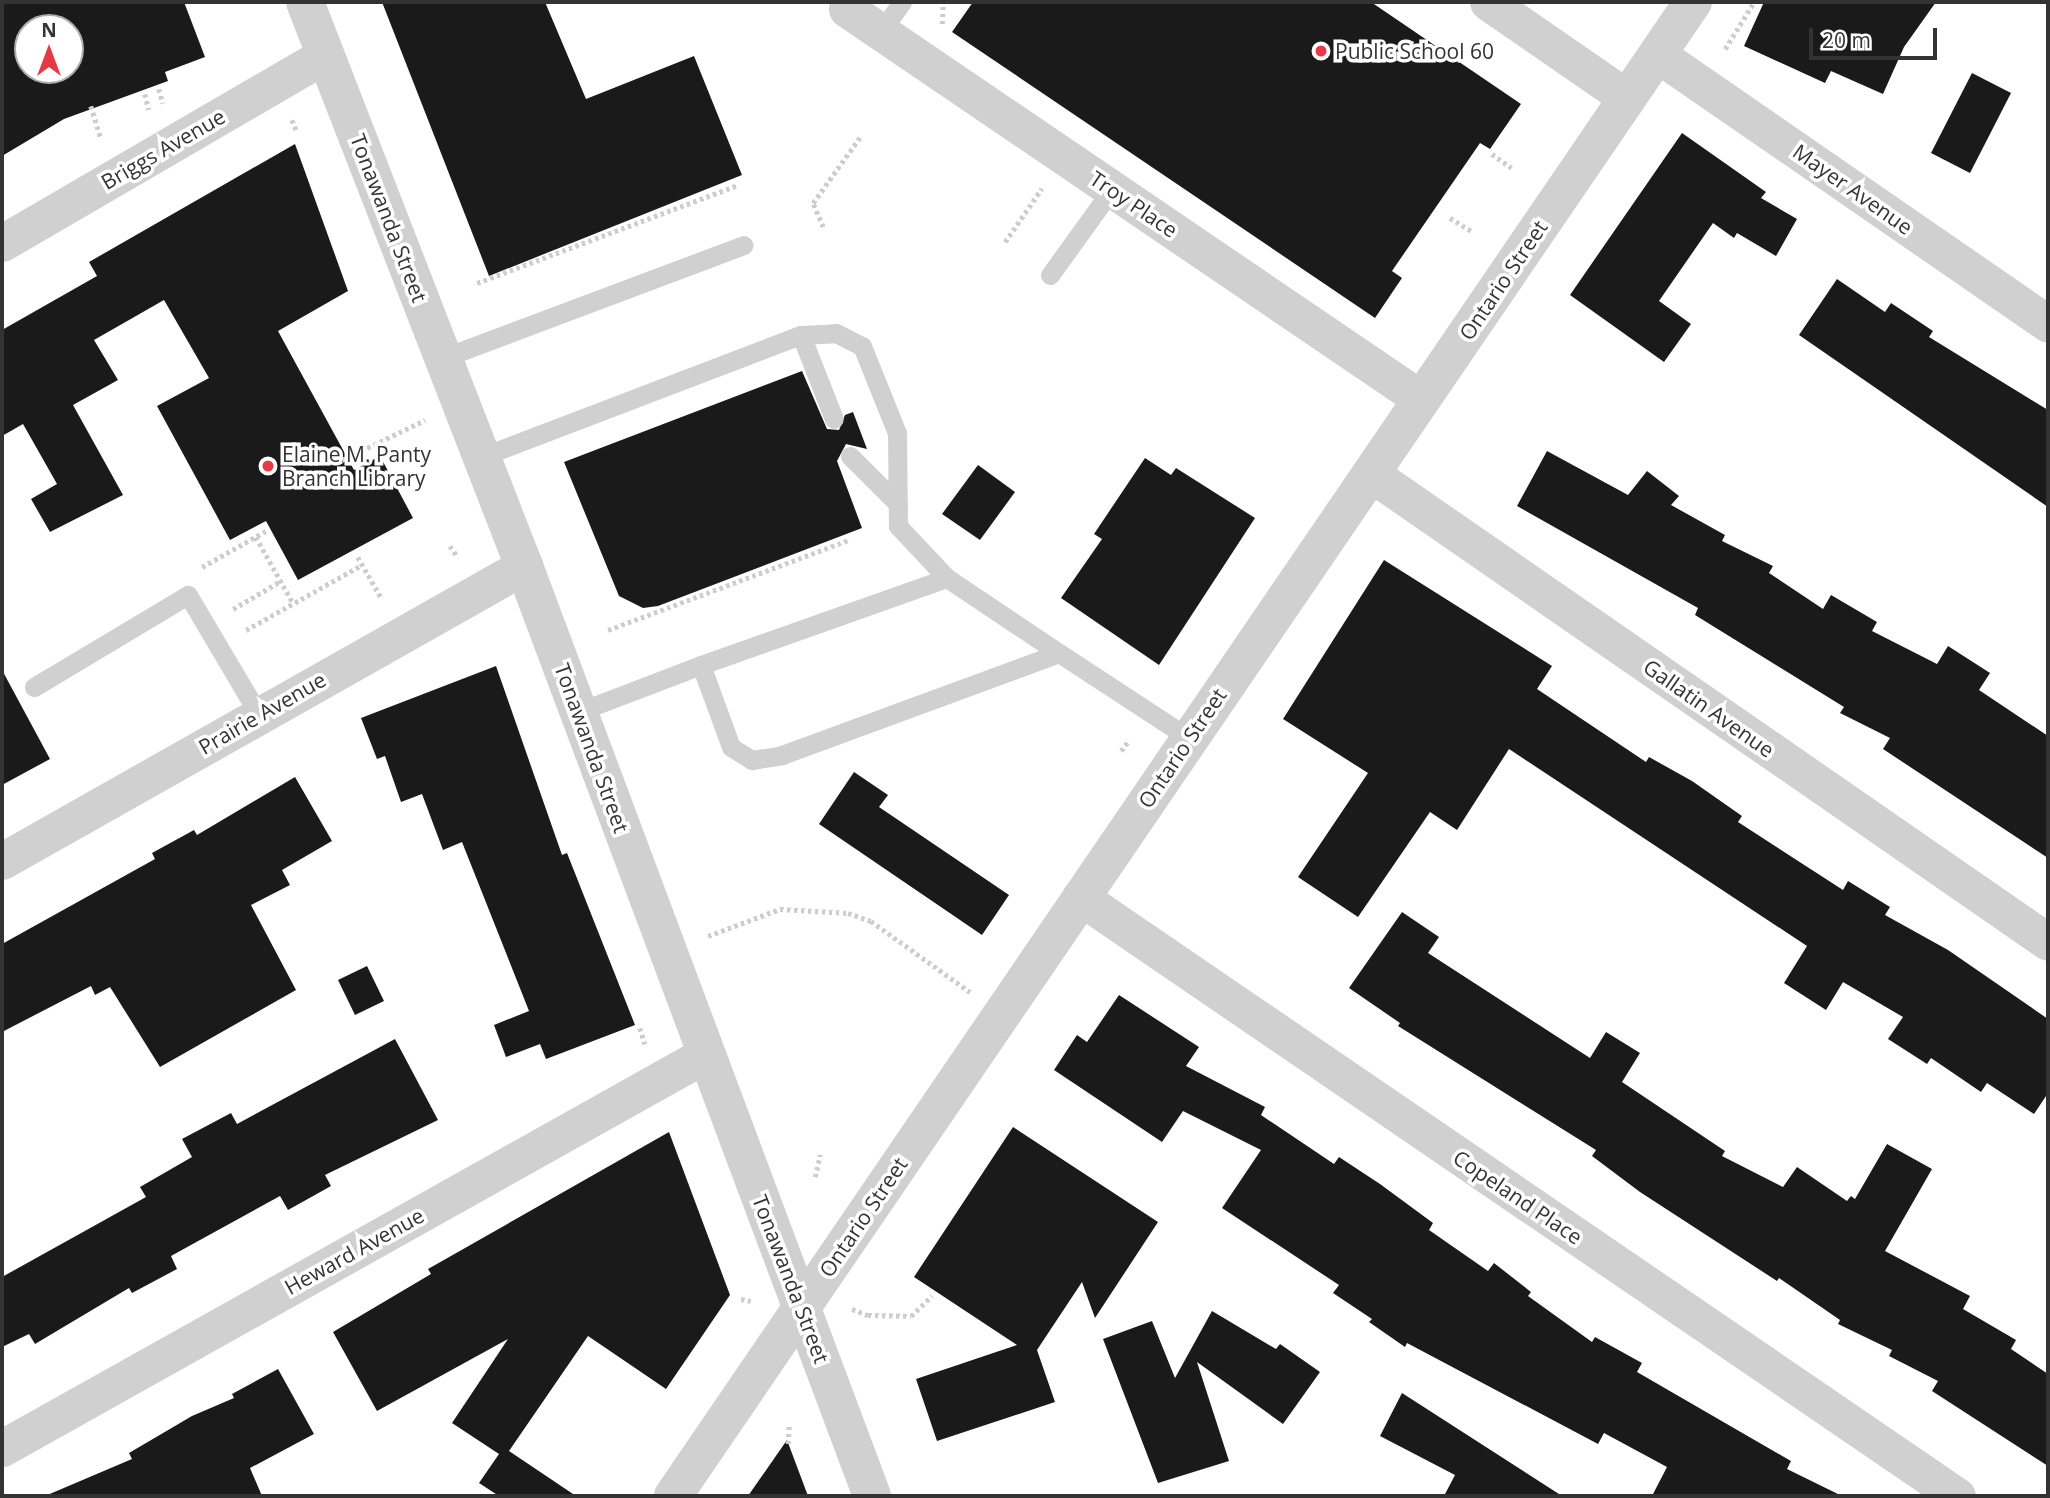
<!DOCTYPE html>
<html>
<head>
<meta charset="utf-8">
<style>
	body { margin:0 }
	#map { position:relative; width:2050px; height:1498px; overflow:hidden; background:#fff; font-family:"Open Sans",sans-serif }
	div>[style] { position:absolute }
	.building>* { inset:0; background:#1a1a1a }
	.path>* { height:4.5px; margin-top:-2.25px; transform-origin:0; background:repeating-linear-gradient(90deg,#cdcdcd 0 3.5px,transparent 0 7px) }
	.service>* { height:19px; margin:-9.5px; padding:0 9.5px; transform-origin:9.5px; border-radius:9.5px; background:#d0d0d0 }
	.minor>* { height:37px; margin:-18.5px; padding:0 18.5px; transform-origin:18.5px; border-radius:18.5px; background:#d0d0d0 }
	.tertiary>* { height:38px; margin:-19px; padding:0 19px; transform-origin:19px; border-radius:19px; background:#d0d0d0 }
	.dots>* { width:19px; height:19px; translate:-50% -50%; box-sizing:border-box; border:4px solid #fff; border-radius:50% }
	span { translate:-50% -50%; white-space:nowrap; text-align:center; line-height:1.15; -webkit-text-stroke:7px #fff; paint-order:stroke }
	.poi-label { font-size:21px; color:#333 }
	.left { translate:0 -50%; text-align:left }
	.street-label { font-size:21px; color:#333 }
	.frame { position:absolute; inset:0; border:4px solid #333; pointer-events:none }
	.north { position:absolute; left:14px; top:14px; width:70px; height:70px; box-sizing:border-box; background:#fff; border:2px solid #adadad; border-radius:50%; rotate:0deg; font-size:19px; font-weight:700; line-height:28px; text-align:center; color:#333 }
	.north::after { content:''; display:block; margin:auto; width:24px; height:32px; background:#e63946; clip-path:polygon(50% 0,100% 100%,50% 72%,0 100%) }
	.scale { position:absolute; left:1809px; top:28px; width:128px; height:32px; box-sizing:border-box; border:4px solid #333; border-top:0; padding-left:9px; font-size:21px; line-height:24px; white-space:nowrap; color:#333; -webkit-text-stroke:5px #fff; paint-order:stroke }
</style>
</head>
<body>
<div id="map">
	<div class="building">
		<div style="clip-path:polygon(evenodd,2px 2px,184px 2px,205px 57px,165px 72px,168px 81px,64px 119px,2px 156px,2px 2px,28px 28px,70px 28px,70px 70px,28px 70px,28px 28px)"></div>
		<div style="clip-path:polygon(382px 2px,545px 2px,586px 99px,694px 56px,742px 175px,489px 276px)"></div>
		<div style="clip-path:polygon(973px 2px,1371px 2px,1521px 104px,1490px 149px,1480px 143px,1392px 271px,1402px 278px,1375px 318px,952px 32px)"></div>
		<div style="clip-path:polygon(1764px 2px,1936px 2px,1904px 47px,1883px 94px,1831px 71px,1825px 83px,1744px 46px)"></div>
		<div style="clip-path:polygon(1972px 73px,2011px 93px,1970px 173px,1931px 153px)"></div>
		<div style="clip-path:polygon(1682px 133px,1766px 192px,1761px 198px,1797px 219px,1776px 256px,1737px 233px,1734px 238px,1713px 223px,1659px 301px,1691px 324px,1664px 362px,1570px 295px)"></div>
		<div style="clip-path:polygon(295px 144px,348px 291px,278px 331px,354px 470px,380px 456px,413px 518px,298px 580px,266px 521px,230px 540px,157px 406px,209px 378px,164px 300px,94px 340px,118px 380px,73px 405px,123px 495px,50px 532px,31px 499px,57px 484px,23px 424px,2px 436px,2px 330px,97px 276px,89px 262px)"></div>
		<div style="clip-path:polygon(1837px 279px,1885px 312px,1891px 303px,1933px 331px,1929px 337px,2048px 410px,2048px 507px,1799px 335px)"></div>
		<div style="clip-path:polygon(802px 371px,827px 429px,839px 430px,845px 415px,853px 412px,867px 449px,846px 444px,837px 461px,862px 528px,658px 606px,643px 608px,619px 596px,564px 462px)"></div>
		<div style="clip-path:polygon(1547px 451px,1628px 495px,1647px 471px,1679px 496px,1671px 505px,1725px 535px,1722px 541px,1773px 566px,1769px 573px,1823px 609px,1831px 595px,1877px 622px,1872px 631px,1937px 664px,1948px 646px,1990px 673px,1979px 690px,2048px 736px,2048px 858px,1883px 749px,1890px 738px,1840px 713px,1844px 707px,1695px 615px,1698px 608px,1517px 506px)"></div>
		<div style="clip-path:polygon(1145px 458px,1171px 475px,1176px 468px,1255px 518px,1159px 665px,1061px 598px,1102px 539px,1094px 534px)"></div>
		<div style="clip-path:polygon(978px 465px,1015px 492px,980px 540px,942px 514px)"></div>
		<div style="clip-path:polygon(1384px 560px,1552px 666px,1537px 689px,1646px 762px,1649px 757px,1692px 781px,1742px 816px,1738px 822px,1843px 890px,1848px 881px,1890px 907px,1885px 915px,1948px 950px,2048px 1019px,2048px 1093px,2034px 1114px,1987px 1083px,1981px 1092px,1931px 1058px,1927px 1064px,1888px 1039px,1903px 1017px,1843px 982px,1826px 1010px,1784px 983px,1807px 946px,1509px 749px,1457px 830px,1430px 812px,1358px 917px,1298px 877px,1368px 773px,1283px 719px)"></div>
		<div style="clip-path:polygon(496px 666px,562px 855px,567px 853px,635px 1025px,546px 1059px,540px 1044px,506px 1057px,494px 1025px,529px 1011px,462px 842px,443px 850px,422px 794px,401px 802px,385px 756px,377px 759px,361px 718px)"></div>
		<div style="clip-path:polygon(2px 670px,50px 759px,2px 785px)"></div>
		<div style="clip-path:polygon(854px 772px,888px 795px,879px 807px,1009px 895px,982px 935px,819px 824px)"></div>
		<div style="clip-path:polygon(295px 777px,332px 841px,282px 870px,290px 885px,251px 905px,296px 990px,160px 1067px,110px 987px,95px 995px,91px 986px,2px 1032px,2px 944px,155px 859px,152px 853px,194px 830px,197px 835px)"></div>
		<div style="clip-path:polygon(1402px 912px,1439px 937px,1428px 953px,1590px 1058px,1606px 1032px,1640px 1053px,1622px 1082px,1725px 1151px,1722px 1156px,1783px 1187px,1797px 1167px,1847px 1201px,1851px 1196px,1855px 1199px,1887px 1144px,1932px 1169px,1885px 1251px,1970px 1296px,1963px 1309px,2016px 1340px,2011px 1349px,2048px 1374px,2048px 1466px,1932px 1391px,1938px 1381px,1889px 1356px,1892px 1350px,1838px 1324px,1840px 1320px,1779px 1278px,1777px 1281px,1640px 1192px,1592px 1156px,1596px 1150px,1398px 1026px,1400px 1023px,1349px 988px)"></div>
		<div style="clip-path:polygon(367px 966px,384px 1001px,355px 1015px,338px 980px)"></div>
		<div style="clip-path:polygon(1119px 995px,1199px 1047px,1186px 1066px,1265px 1107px,1261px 1115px,1334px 1164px,1339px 1157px,1380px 1184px,1433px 1223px,1429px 1230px,1488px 1271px,1494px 1263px,1531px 1292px,1528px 1296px,1592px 1342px,1595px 1337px,1642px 1363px,1637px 1372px,1791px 1461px,1787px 1469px,1842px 1496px,1652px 1496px,1667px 1467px,1604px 1433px,1598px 1444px,1407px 1343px,1405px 1347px,1369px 1322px,1372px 1319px,1333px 1293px,1339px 1285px,1222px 1208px,1261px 1150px,1183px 1111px,1162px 1142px,1054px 1070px,1077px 1035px,1087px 1042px)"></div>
		<div style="clip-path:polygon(395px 1039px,438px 1120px,325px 1175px,331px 1186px,288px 1210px,280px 1196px,200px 1240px,171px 1256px,177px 1269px,132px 1293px,129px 1288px,35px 1344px,29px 1334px,2px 1347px,2px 1277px,146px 1197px,140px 1187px,192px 1157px,182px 1139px,231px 1113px,237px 1124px)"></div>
		<div style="clip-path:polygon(1013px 1127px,1158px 1222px,1095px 1318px,1082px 1282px,1037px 1350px,1055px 1402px,937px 1441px,916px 1379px,1017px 1345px,914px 1277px)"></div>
		<div style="clip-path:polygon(669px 1132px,730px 1295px,666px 1389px,588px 1336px,509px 1451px,576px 1496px,499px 1496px,479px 1483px,499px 1454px,452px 1423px,508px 1339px,377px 1411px,333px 1332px,431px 1274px,428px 1269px)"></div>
		<div style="clip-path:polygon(1212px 1311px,1276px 1349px,1280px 1344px,1320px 1372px,1283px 1424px,1197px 1362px,1229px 1461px,1158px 1483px,1103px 1339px,1152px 1321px,1175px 1378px)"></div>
		<div style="clip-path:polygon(278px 1369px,314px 1434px,250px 1468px,262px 1496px,45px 1496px,132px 1459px,129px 1453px,192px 1416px,234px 1398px,232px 1394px)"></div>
		<div style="clip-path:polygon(1402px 1393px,1562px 1496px,1444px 1496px,1455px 1475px,1380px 1436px)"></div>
		<div style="clip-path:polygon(787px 1440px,808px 1496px,748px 1496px)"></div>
	</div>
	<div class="path">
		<div style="left:942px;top:24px;width:22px;rotate:-87deg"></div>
		<div style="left:1725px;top:49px;width:55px;rotate:-58.3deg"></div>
		<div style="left:159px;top:89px;width:15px;rotate:74deg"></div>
		<div style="left:145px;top:94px;width:16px;rotate:76deg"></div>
		<div style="left:91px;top:106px;width:34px;rotate:73deg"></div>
		<div style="left:292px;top:120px;width:13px;rotate:67deg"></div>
		<div style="left:1492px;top:154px;width:24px;rotate:35deg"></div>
		<div style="left:1450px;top:218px;width:26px;rotate:31deg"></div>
		<div style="left:823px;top:227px;width:26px;rotate:-113deg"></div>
		<div style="left:813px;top:203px;width:81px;rotate:-54.5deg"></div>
		<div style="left:1005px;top:242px;width:65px;rotate:-55.6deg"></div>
		<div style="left:477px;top:283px;width:279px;rotate:-20.6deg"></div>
		<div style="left:342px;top:460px;width:92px;rotate:-25.7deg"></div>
		<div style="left:256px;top:537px;width:76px;rotate:60.7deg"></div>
		<div style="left:450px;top:546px;width:14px;rotate:54deg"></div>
		<div style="left:358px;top:557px;width:48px;rotate:60.3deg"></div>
		<div style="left:202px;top:567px;width:73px;rotate:-29.4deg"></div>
		<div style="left:233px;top:609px;width:56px;rotate:-30.3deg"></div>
		<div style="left:246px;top:630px;width:133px;rotate:-29.3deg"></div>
		<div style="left:608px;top:630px;width:259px;rotate:-20.5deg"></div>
		<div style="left:1121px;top:751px;width:14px;rotate:-54deg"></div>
		<div style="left:708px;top:936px;width:77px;rotate:-20.6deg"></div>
		<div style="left:780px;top:909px;width:68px;rotate:3.4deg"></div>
		<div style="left:848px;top:913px;width:24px;rotate:19deg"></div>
		<div style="left:871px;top:921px;width:122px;rotate:35.6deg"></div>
		<div style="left:640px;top:1028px;width:17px;rotate:73deg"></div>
		<div style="left:815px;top:1177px;width:23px;rotate:-77deg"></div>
		<div style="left:741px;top:1299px;width:10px;rotate:11deg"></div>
		<div style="left:852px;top:1309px;width:17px;rotate:21deg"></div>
		<div style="left:868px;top:1315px;width:43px;rotate:1.3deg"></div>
		<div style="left:911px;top:1316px;width:29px;rotate:-44deg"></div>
		<div style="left:788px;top:1444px;width:19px;rotate:-87deg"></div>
	</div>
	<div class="service">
		<div style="left:881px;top:31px;width:36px;rotate:-54deg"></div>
		<div style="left:1050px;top:275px;width:106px;rotate:-54.2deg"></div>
		<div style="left:801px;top:335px;width:90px;rotate:68.6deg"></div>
		<div style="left:443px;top:358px;width:321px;rotate:-20.6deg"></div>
		<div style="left:850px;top:456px;width:68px;rotate:45deg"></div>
		<div style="left:481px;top:457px;width:342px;rotate:-20.9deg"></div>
		<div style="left:801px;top:335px;width:35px;rotate:-3deg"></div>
		<div style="left:836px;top:333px;width:29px;rotate:27deg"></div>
		<div style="left:862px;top:346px;width:94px;rotate:68.1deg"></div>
		<div style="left:897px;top:433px;width:93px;rotate:89.4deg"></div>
		<div style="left:898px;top:526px;width:71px;rotate:46.7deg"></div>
		<div style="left:947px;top:578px;width:135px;rotate:33.8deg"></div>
		<div style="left:701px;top:665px;width:261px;rotate:-19.5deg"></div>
		<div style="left:34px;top:687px;width:179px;rotate:-30.9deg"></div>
		<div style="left:188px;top:595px;width:139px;rotate:59.4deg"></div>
		<div style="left:578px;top:712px;width:132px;rotate:-20.9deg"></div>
		<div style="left:701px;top:665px;width:87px;rotate:69.9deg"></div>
		<div style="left:731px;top:747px;width:25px;rotate:32deg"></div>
		<div style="left:752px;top:760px;width:30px;rotate:-9deg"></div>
		<div style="left:782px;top:755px;width:295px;rotate:-20.2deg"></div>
		<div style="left:1059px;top:653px;width:155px;rotate:33.2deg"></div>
	</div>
	<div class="minor">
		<div style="left:1488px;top:2px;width:169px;rotate:34.6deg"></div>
		<div style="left:847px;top:9px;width:694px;rotate:34.19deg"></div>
		<div style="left:1657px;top:54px;width:475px;rotate:34.6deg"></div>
		<div style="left:2px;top:243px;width:374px;rotate:-30.2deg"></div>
		<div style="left:1370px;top:473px;width:824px;rotate:34.67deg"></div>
		<div style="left:2px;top:861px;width:600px;rotate:-29.47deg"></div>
		<div style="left:1080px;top:897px;width:1062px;rotate:34.33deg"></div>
		<div style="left:2px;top:1448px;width:807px;rotate:-29.23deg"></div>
	</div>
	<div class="tertiary">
		<div style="left:305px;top:2px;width:605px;rotate:68.78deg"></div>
		<div style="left:524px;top:566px;width:993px;rotate:69.48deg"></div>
		<div style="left:673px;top:1496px;width:1809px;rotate:-55.68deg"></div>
	</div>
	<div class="dots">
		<div style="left:1321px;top:51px;background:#e63946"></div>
		<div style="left:268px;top:466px;background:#e63946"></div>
	</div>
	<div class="poi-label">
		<span class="left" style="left:1335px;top:51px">Public School 60</span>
		<span class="left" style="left:282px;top:466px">Elaine M. Panty<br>Branch Library</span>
	</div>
	<div class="street-label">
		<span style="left:163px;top:149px;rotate:-30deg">Briggs Avenue</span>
		<span style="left:1853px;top:189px;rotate:35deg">Mayer Avenue</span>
		<span style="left:1134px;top:204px;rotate:34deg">Troy Place</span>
		<span style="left:389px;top:218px;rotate:69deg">Tonawanda Street</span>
		<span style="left:1503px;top:280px;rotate:-56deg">Ontario Street</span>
		<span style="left:1709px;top:708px;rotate:35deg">Gallatin Avenue</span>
		<span style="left:262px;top:713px;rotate:-30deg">Prairie Avenue</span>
		<span style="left:592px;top:748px;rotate:70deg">Tonawanda Street</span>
		<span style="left:1182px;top:748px;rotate:-56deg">Ontario Street</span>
		<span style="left:1518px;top:1197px;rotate:34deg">Copeland Place</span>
		<span style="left:863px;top:1217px;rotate:-56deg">Ontario Street</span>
		<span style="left:354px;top:1251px;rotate:-29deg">Heward Avenue</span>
		<span style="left:791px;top:1279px;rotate:69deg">Tonawanda Street</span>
	</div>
	<div class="frame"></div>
	<div class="north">N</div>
	<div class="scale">20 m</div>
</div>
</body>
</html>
